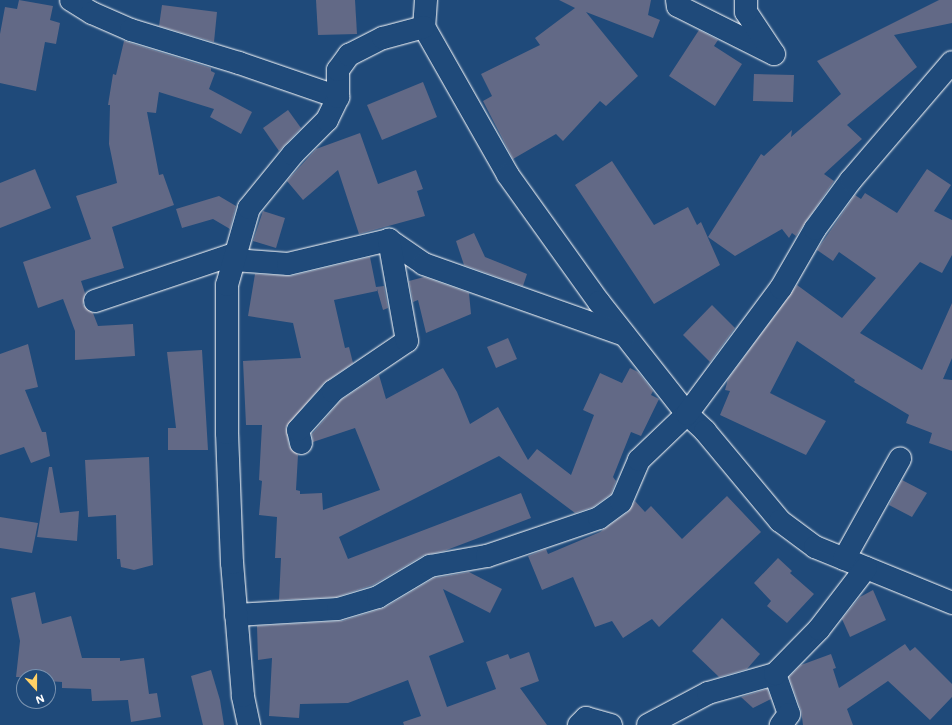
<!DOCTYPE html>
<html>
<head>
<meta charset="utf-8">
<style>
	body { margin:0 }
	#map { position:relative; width:952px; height:725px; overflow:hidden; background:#1f4a7a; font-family:Mali,sans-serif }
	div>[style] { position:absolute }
	.building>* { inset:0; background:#626986 }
	.roads { filter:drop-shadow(0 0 1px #fff) drop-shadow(0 0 1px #fff) }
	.street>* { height:22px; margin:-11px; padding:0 11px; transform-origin:11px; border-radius:11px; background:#1f4a7a }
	span { translate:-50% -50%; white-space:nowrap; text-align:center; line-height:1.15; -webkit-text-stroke:3px #1f4a7a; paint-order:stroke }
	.north { position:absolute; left:16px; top:669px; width:40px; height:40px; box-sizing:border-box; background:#1f4a7a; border:1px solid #7992af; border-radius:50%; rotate:159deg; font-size:11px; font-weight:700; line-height:16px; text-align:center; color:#fff }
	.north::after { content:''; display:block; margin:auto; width:14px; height:18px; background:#ffd166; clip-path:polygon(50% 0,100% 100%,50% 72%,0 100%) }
</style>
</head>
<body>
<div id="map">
	<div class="building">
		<div style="clip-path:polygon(19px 0,53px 6px,50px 20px,60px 23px,56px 44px,45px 42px,36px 91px,0 83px,0 34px,5px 7px,17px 9px)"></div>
		<div style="clip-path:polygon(316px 0,355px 0,357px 34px,318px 35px)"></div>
		<div style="clip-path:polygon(559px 0,651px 0,648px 15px,660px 20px,653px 38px,586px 12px,638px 76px,606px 106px,600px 101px,563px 141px,556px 134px,513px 159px,483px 101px,492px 96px,481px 74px,540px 45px,535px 38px,575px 8px)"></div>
		<div style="clip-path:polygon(939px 0,952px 0,952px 23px,894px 35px,917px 67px,847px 125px,862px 139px,824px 174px,834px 181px,796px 236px,792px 233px,789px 238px,782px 229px,735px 256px,708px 237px,761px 154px,764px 156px,792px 130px,791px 137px,841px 94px,817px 61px)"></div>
		<div style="clip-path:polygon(162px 5px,217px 12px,214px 42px,159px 26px)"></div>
		<div style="clip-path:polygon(699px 30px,718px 40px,714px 46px,742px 64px,715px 106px,669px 76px)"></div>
		<div style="clip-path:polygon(124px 41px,211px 68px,211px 71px,215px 73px,209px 89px,252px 112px,241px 134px,210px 117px,214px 109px,159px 92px,156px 113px,147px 112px,159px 175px,163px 174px,174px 205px,112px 227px,124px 268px,81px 281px,85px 293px,83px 305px,93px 313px,98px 326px,133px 324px,135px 356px,75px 360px,75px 331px,63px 299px,38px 308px,23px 262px,91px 239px,76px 196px,117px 183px,109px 144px,110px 105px,108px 105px,113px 74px,116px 75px)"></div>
		<div style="clip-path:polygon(754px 74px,794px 75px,793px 102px,753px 101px)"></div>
		<div style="clip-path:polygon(423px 82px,437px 117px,382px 140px,367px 105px)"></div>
		<div style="clip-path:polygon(288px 110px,301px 128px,279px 151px,263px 128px)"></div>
		<div style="clip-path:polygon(360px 133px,378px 184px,416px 170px,423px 189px,417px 191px,425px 216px,359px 234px,338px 170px,303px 200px,287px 181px,316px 149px)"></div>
		<div style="clip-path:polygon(612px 161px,654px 225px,688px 207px,697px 225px,701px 222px,720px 265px,654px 304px,575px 185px)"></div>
		<div style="clip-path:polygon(35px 169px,51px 208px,0 228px,0 183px)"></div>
		<div style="clip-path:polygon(927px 169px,951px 185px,934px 211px,952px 220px,952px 255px,942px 273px,920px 262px,860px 333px,922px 370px,952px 303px,952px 358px,943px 379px,952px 380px,952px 451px,929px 443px,932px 433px,906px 423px,909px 415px,854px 382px,855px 380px,797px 341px,770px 393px,826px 421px,806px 455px,720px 415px,730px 391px,725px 390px,728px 379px,797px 285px,842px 318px,876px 278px,839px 252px,833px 261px,817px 250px,855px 195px,861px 199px,865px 193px,897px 213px)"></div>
		<div style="clip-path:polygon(219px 196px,236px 206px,230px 229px,213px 219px,182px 228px,176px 209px)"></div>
		<div style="clip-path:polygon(263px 211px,285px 218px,276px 248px,253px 241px)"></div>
		<div style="clip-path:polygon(474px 233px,485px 257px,527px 274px,523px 286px,464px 265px,456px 241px)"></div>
		<div style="clip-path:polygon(370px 257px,376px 287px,384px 286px,388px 308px,383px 310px,377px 289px,377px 291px,334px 300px,345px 348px,349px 347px,353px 363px,324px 383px,286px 427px,289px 446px,298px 455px,296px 490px,300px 491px,300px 494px,322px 493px,323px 510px,380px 490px,355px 428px,313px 442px,312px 434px,341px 400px,379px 375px,386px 399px,443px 368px,457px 392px,470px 424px,498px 407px,528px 460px,537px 449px,571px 475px,594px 415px,583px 410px,600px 373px,622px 383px,630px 368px,638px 372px,653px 391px,651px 395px,659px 399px,641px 436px,631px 432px,613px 477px,616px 481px,611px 494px,593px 507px,575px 513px,499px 456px,339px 537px,348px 559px,521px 493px,531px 518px,444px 551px,424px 555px,373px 585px,336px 597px,279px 600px,281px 558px,275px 558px,277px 517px,259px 515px,262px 481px,259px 480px,262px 425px,246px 425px,243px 361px,301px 358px,293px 323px,248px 316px,255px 274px,291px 276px)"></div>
		<div style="clip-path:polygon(424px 277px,469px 293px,471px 314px,426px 333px,418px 300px,413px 302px,409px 281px)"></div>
		<div style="clip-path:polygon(712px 305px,735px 328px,710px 362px,683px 335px)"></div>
		<div style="clip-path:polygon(508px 338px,517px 359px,496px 368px,487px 347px)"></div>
		<div style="clip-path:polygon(28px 344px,38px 387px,25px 390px,42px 432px,46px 432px,50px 456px,31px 463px,24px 447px,0 455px,0 354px)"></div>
		<div style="clip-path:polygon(202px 350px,208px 450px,168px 450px,168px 428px,176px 428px,167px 352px)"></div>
		<div style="clip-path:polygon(149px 457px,153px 565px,134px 570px,121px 567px,120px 559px,117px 559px,116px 515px,88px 517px,85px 460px)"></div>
		<div style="clip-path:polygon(49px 467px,52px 467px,60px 513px,79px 511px,77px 541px,37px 537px)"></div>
		<div style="clip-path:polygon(902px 480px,927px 493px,912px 517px,889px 505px)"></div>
		<div style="clip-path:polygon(727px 496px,761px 532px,659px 627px,652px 619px,623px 638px,612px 621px,595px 627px,573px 577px,542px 590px,528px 556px,546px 549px,548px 554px,600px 532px,628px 512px,635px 501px,645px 512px,651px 506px,682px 539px)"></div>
		<div style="clip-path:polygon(0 517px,38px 523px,32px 553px,0 548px)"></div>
		<div style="clip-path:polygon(778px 558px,792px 571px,790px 573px,814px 594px,787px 623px,767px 606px,771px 601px,754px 583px)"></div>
		<div style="clip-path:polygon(469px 572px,502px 589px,490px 613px,443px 589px,464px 642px,429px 656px,447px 707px,496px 689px,486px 662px,508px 654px,510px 659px,529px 652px,539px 681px,520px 688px,547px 725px,404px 725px,403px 722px,421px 716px,408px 680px,348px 703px,300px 704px,299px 718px,269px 716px,272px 658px,258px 660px,257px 626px,342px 621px,384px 608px,434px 578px)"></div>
		<div style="clip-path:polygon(873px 590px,886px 620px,850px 637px,842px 619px,860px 597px)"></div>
		<div style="clip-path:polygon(35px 592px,42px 624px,71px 616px,82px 658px,120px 658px,120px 661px,144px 658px,149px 694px,157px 693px,161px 717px,131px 722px,128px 700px,92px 701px,91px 689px,62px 688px,62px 682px,48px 681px,48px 677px,16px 677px,20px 641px,11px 598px)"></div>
		<div style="clip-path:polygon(722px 618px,760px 654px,747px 669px,719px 677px,692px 651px)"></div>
		<div style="clip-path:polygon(905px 644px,910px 651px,915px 647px,952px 684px,952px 697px,930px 720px,888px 681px,847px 709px,853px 725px,803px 725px,801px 710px,789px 677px,801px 665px,831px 654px,836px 668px,833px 669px,839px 688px)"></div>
		<div style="clip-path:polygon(211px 670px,220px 700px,224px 725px,203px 725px,191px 676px)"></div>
		<div style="clip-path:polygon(767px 689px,771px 699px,753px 708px,741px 697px)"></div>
	</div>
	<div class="roads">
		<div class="street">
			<div style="left:71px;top:0;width:25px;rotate:32deg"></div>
			<div style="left:92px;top:13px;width:43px;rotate:23.6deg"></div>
			<div style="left:131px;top:30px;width:113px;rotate:17deg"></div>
			<div style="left:239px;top:63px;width:105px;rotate:19deg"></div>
			<div style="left:426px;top:0;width:27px;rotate:94deg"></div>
			<div style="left:424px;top:27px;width:170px;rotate:60.4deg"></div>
			<div style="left:508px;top:175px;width:156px;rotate:54.4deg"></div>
			<div style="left:599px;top:302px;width:142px;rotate:51.8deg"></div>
			<div style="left:687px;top:414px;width:25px;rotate:43deg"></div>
			<div style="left:705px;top:431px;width:117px;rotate:50.2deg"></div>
			<div style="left:780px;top:521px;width:44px;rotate:36.6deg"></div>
			<div style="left:815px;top:547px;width:148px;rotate:22.2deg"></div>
			<div style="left:677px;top:0;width:6px;rotate:81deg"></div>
			<div style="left:678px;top:6px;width:107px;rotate:26.6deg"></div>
			<div style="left:774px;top:54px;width:50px;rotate:-123.7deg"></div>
			<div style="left:746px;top:12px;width:12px;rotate:-90deg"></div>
			<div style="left:234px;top:260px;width:54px;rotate:4.2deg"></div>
			<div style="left:288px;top:264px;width:104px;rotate:-13.4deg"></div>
			<div style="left:389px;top:240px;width:42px;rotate:34.4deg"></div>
			<div style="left:424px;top:264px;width:212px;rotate:19.5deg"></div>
			<div style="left:95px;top:301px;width:148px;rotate:-18.6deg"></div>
			<div style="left:301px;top:443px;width:13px;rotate:-103deg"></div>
			<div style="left:298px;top:430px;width:52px;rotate:-48.1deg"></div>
			<div style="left:333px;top:391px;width:89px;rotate:-34deg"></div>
			<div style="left:407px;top:341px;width:103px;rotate:-100.1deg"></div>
			<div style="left:844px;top:559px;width:115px;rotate:-60.8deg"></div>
			<div style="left:236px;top:615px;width:102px;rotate:-3.4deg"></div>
			<div style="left:338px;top:609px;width:42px;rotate:-16.7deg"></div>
			<div style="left:378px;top:597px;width:61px;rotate:-30.8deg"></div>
			<div style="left:430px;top:566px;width:58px;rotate:-10deg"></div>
			<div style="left:487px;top:556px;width:118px;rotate:-18.7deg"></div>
			<div style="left:599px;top:518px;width:27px;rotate:-36deg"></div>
			<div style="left:621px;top:502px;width:46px;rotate:-66.8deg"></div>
			<div style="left:639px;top:460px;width:66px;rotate:-43.8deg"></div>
			<div style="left:687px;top:414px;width:157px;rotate:-53.3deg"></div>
			<div style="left:781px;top:288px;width:68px;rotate:-60deg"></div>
			<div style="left:815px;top:229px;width:61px;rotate:-53.7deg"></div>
			<div style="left:851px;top:180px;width:155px;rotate:-49.4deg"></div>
			<div style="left:775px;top:674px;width:42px;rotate:70.7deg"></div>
			<div style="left:789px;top:714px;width:14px;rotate:126deg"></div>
			<div style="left:249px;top:725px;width:30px;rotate:-102deg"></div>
			<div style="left:243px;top:696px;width:133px;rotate:-94.7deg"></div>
			<div style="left:232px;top:563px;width:130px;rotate:-92.2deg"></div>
			<div style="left:227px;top:433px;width:148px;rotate:-90deg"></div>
			<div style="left:227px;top:285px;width:80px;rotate:-74.1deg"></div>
			<div style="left:249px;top:208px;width:70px;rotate:-50.8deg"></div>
			<div style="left:293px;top:154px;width:48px;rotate:-45deg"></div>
			<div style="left:327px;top:120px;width:25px;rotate:-64deg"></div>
			<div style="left:338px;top:97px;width:27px;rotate:-90deg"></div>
			<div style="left:338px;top:70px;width:19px;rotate:-54deg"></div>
			<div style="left:349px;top:55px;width:38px;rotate:-27deg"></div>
			<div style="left:383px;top:38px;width:42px;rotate:-15deg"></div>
			<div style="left:579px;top:725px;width:10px;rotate:-45deg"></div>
			<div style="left:586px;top:718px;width:26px;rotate:16deg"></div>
			<div style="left:648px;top:725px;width:68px;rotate:-28.1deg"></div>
			<div style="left:708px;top:693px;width:70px;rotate:-15.8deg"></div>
			<div style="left:775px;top:674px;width:63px;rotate:-45.6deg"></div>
			<div style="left:819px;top:629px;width:77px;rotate:-52.4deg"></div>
		</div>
	</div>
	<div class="north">N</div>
</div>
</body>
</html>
